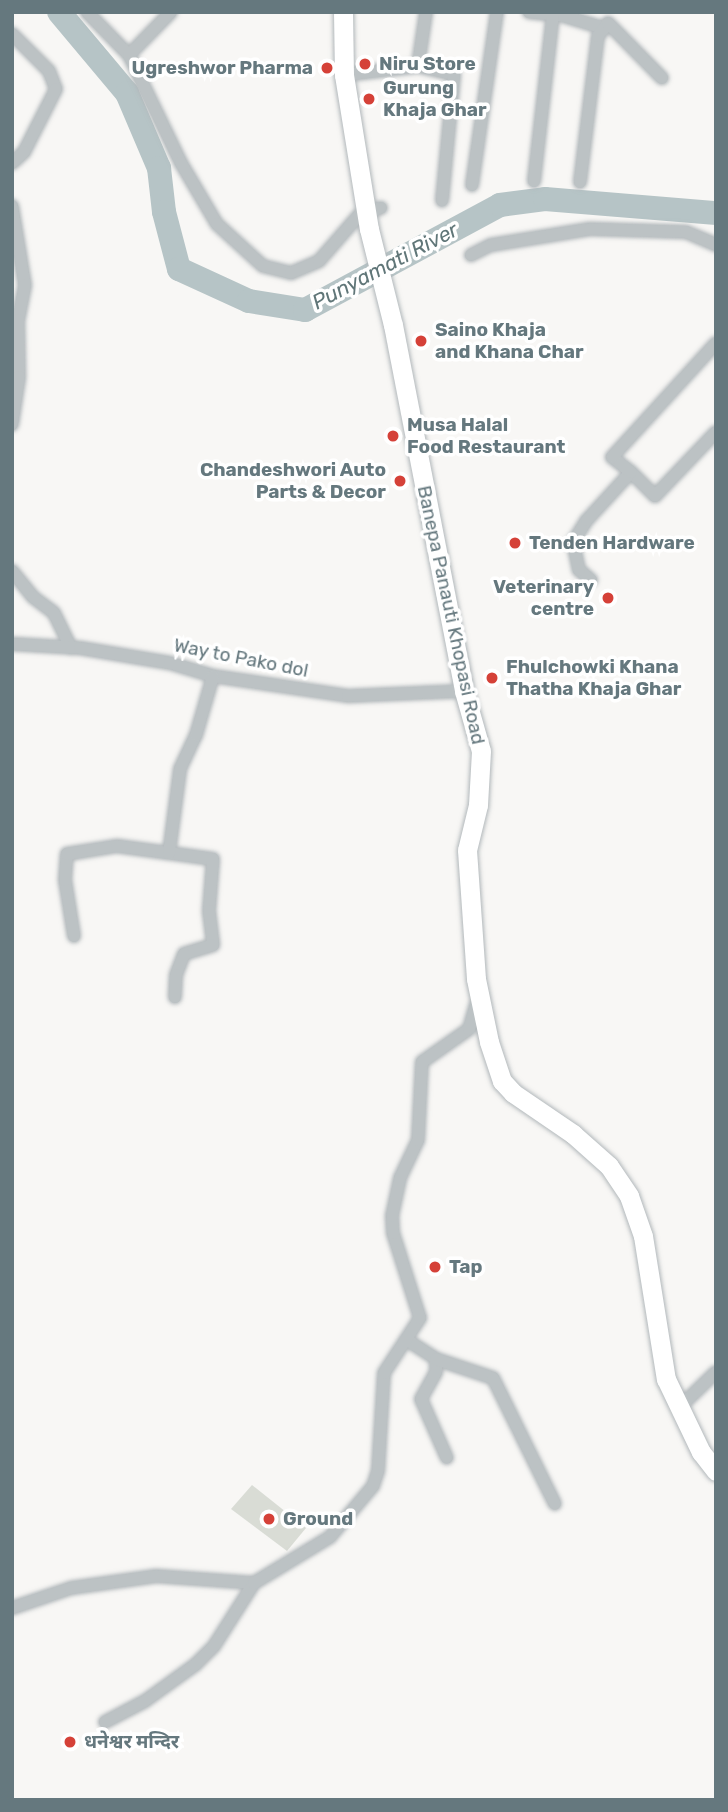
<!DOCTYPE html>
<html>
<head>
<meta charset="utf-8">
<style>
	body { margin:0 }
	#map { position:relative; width:728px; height:1812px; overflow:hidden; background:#f8f7f5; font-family:Rubik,"Noto Sans Devanagari",sans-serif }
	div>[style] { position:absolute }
	.green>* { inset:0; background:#d9dcd5 }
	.river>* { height:24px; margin:-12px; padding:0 12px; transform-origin:12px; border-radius:12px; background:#b6c4c6 }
	.roads { filter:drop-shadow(0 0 2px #b2b8bb) drop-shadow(0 0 2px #b2b8bb) }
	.minor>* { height:12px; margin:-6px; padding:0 6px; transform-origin:6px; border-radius:6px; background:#bcc2c4 }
	.primary>* { height:19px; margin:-9.5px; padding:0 9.5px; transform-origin:9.5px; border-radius:9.5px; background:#fff }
	.dots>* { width:19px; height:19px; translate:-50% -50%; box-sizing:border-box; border:4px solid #fff; border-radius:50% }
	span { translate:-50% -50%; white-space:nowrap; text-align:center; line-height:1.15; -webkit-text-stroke:7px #fff; paint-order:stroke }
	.poi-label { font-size:19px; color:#65787e; font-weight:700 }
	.left { translate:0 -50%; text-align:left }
	.right { translate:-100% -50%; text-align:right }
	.street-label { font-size:19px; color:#65787e }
	.water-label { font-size:21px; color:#607678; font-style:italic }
	.frame { position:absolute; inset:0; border:14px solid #65787e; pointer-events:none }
</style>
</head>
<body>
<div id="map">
	<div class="green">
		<div style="clip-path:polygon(252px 1485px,306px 1528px,287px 1551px,231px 1509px)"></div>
	</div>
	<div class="river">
		<div style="left:59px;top:12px;width:106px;rotate:50deg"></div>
		<div style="left:127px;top:93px;width:82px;rotate:66.9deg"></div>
		<div style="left:159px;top:168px;width:44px;rotate:83.5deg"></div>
		<div style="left:164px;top:212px;width:59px;rotate:75.3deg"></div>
		<div style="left:179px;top:269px;width:77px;rotate:24.6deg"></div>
		<div style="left:249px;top:301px;width:57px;rotate:9.1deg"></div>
		<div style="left:305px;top:310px;width:221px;rotate:-28.3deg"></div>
		<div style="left:500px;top:205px;width:45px;rotate:-7.6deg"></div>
		<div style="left:545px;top:199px;width:172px;rotate:4.7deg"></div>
	</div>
	<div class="roads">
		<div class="minor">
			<div style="left:87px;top:12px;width:60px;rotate:45.7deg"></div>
			<div style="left:129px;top:55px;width:120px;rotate:64.3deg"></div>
			<div style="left:181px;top:163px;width:71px;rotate:59.5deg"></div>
			<div style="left:217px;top:224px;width:62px;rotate:42.4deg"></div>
			<div style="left:263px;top:266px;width:29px;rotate:14deg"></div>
			<div style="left:291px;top:273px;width:30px;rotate:-23deg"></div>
			<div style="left:319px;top:261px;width:61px;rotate:-49deg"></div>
			<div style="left:359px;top:215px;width:23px;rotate:-18deg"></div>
			<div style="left:529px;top:12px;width:31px;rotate:6deg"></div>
			<div style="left:564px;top:16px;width:41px;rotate:17.1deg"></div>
			<div style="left:12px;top:34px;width:52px;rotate:45deg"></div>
			<div style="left:49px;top:71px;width:19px;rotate:69deg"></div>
			<div style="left:56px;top:89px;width:71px;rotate:116.9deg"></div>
			<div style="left:24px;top:152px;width:16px;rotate:137deg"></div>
			<div style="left:129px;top:55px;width:60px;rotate:-45.7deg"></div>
			<div style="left:418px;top:66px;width:37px;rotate:13deg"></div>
			<div style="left:454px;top:74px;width:127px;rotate:95.4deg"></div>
			<div style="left:344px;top:75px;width:75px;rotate:-6.9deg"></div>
			<div style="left:418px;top:66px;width:55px;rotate:-81.6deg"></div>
			<div style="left:534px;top:181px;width:168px;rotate:-83.5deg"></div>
			<div style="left:580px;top:182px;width:147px;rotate:-83deg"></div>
			<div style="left:598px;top:36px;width:16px;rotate:-52deg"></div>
			<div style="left:608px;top:23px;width:77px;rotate:45.5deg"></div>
			<div style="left:472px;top:185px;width:175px;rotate:-81.8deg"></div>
			<div style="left:12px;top:206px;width:80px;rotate:80.7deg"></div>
			<div style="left:25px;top:285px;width:36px;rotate:101deg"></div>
			<div style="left:18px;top:320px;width:57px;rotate:89deg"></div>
			<div style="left:19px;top:377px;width:48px;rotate:98.5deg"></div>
			<div style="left:471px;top:255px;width:22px;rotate:-27deg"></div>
			<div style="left:491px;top:245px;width:100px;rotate:-9.2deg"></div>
			<div style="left:590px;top:229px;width:96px;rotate:1.8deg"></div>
			<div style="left:686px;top:232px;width:33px;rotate:23deg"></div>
			<div style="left:631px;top:472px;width:34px;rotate:45deg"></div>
			<div style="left:655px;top:496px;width:88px;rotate:-46.4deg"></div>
			<div style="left:12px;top:571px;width:33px;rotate:51deg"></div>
			<div style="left:33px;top:597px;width:26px;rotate:37deg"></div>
			<div style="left:54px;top:613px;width:39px;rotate:64deg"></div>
			<div style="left:591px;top:580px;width:16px;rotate:-140deg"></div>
			<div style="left:579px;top:570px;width:29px;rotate:-102deg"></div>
			<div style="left:573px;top:542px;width:26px;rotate:-58deg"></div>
			<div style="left:587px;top:520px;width:65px;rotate:-47.5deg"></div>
			<div style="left:631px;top:472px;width:24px;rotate:-142deg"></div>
			<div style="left:612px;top:457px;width:154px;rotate:-47.6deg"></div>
			<div style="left:12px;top:644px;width:68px;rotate:3.4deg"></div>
			<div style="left:80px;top:648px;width:91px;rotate:9.5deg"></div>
			<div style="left:170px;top:663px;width:45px;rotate:16.8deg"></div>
			<div style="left:213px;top:676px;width:136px;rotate:8.4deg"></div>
			<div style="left:348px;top:696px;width:116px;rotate:-2.5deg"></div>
			<div style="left:169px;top:853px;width:44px;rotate:7.8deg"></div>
			<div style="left:213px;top:859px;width:52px;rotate:94.4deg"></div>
			<div style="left:209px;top:911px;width:34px;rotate:83deg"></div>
			<div style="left:213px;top:945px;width:30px;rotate:163deg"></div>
			<div style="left:184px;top:954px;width:22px;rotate:111deg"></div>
			<div style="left:176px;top:975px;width:22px;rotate:93deg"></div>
			<div style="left:74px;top:936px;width:57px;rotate:-99.1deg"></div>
			<div style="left:65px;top:880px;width:26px;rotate:-86deg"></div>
			<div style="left:67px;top:854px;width:51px;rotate:-9.1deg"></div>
			<div style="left:117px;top:846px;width:52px;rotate:7.7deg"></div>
			<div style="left:169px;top:853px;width:85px;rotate:-82.5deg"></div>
			<div style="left:180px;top:769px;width:38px;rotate:-65deg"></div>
			<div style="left:196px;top:735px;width:61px;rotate:-73.9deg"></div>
			<div style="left:407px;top:1340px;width:35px;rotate:33deg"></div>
			<div style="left:436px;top:1359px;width:13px;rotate:90deg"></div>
			<div style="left:436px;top:1372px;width:31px;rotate:119deg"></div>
			<div style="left:421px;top:1399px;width:64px;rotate:66.2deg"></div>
			<div style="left:436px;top:1359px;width:60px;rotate:18.4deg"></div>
			<div style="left:493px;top:1378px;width:140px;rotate:63.8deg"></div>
			<div style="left:682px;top:1405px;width:47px;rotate:-44.1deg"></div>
			<div style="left:12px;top:1608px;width:62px;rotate:-18.7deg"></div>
			<div style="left:71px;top:1588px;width:86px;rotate:-8deg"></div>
			<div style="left:156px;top:1576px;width:98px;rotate:4.1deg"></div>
			<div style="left:105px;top:1722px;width:45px;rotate:-27.7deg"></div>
			<div style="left:145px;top:1701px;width:62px;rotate:-35.8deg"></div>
			<div style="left:195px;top:1665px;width:27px;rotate:-45deg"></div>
			<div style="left:214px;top:1646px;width:75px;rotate:-57.6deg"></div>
			<div style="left:254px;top:1583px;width:89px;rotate:-31.2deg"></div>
			<div style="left:330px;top:1537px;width:67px;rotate:-49.9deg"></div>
			<div style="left:373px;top:1486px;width:16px;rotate:-72deg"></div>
			<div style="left:378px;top:1471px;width:98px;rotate:-86.5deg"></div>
			<div style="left:384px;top:1373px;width:66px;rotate:-56.8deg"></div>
			<div style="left:420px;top:1318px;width:89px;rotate:-107.6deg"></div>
			<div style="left:393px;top:1233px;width:17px;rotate:-93deg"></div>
			<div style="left:392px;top:1216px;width:39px;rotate:-78deg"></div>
			<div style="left:400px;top:1178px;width:42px;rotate:-64.7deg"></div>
			<div style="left:418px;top:1140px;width:78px;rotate:-87.1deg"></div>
			<div style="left:422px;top:1062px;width:57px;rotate:-35.1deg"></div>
			<div style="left:469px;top:1029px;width:29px;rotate:-74deg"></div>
		</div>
		<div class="primary">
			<div style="left:343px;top:12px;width:63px;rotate:89.1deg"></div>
			<div style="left:344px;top:75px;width:156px;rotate:80.8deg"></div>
			<div style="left:369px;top:229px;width:99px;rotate:76deg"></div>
			<div style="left:393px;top:325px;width:373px;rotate:79deg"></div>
			<div style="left:464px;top:691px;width:62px;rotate:74.2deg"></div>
			<div style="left:481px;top:751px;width:54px;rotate:93.2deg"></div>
			<div style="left:478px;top:805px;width:46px;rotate:103.7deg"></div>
			<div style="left:467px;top:850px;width:129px;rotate:86deg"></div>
			<div style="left:476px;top:979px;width:64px;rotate:78.3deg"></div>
			<div style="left:489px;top:1042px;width:41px;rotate:71.6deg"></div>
			<div style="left:502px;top:1081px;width:16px;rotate:47deg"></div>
			<div style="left:513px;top:1093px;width:73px;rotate:34.3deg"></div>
			<div style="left:573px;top:1134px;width:48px;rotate:41.6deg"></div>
			<div style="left:609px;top:1166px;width:36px;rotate:56deg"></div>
			<div style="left:629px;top:1196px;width:42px;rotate:70.7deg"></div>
			<div style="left:643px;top:1236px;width:145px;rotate:80.9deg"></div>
			<div style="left:666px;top:1379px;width:81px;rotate:64.4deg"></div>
			<div style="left:701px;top:1452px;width:24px;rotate:52deg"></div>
		</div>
	</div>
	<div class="dots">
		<div style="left:365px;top:64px;background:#d54138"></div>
		<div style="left:327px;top:68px;background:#d54138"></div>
		<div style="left:369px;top:99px;background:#d54138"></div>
		<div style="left:421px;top:341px;background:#d54138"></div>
		<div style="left:393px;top:436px;background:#d54138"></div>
		<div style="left:400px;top:481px;background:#d54138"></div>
		<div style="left:515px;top:543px;background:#d54138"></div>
		<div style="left:608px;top:598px;background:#d54138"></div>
		<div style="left:492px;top:678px;background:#d54138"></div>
		<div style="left:435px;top:1267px;background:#d54138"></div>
		<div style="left:269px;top:1519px;background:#d54138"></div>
		<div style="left:70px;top:1742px;background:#d54138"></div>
	</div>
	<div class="poi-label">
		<span class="left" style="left:379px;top:64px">Niru Store</span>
		<span class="right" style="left:313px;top:68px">Ugreshwor Pharma</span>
		<span class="left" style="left:383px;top:99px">Gurung<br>Khaja Ghar</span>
		<span class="left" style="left:435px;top:341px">Saino Khaja<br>and Khana Char</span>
		<span class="left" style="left:407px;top:436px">Musa Halal<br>Food Restaurant</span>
		<span class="right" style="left:386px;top:481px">Chandeshwori Auto<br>Parts &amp; Decor</span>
		<span class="left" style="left:529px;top:543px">Tenden Hardware</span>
		<span class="right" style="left:594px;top:598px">Veterinary<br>centre</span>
		<span class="left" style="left:506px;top:678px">Fhulchowki Khana<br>Thatha Khaja Ghar</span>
		<span class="left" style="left:449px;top:1267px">Tap</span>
		<span class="left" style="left:283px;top:1519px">Ground</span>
		<span class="left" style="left:84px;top:1742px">धनेश्वर मन्दिर</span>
	</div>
	<div class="street-label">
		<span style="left:451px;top:615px;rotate:78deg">Banepa Panauti Khopasi Road</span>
		<span style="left:241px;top:658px;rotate:11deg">Way to Pako dol</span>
	</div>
	<div class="water-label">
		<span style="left:385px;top:266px;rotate:-28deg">Punyamati River</span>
	</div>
	<div class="frame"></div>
</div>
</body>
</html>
